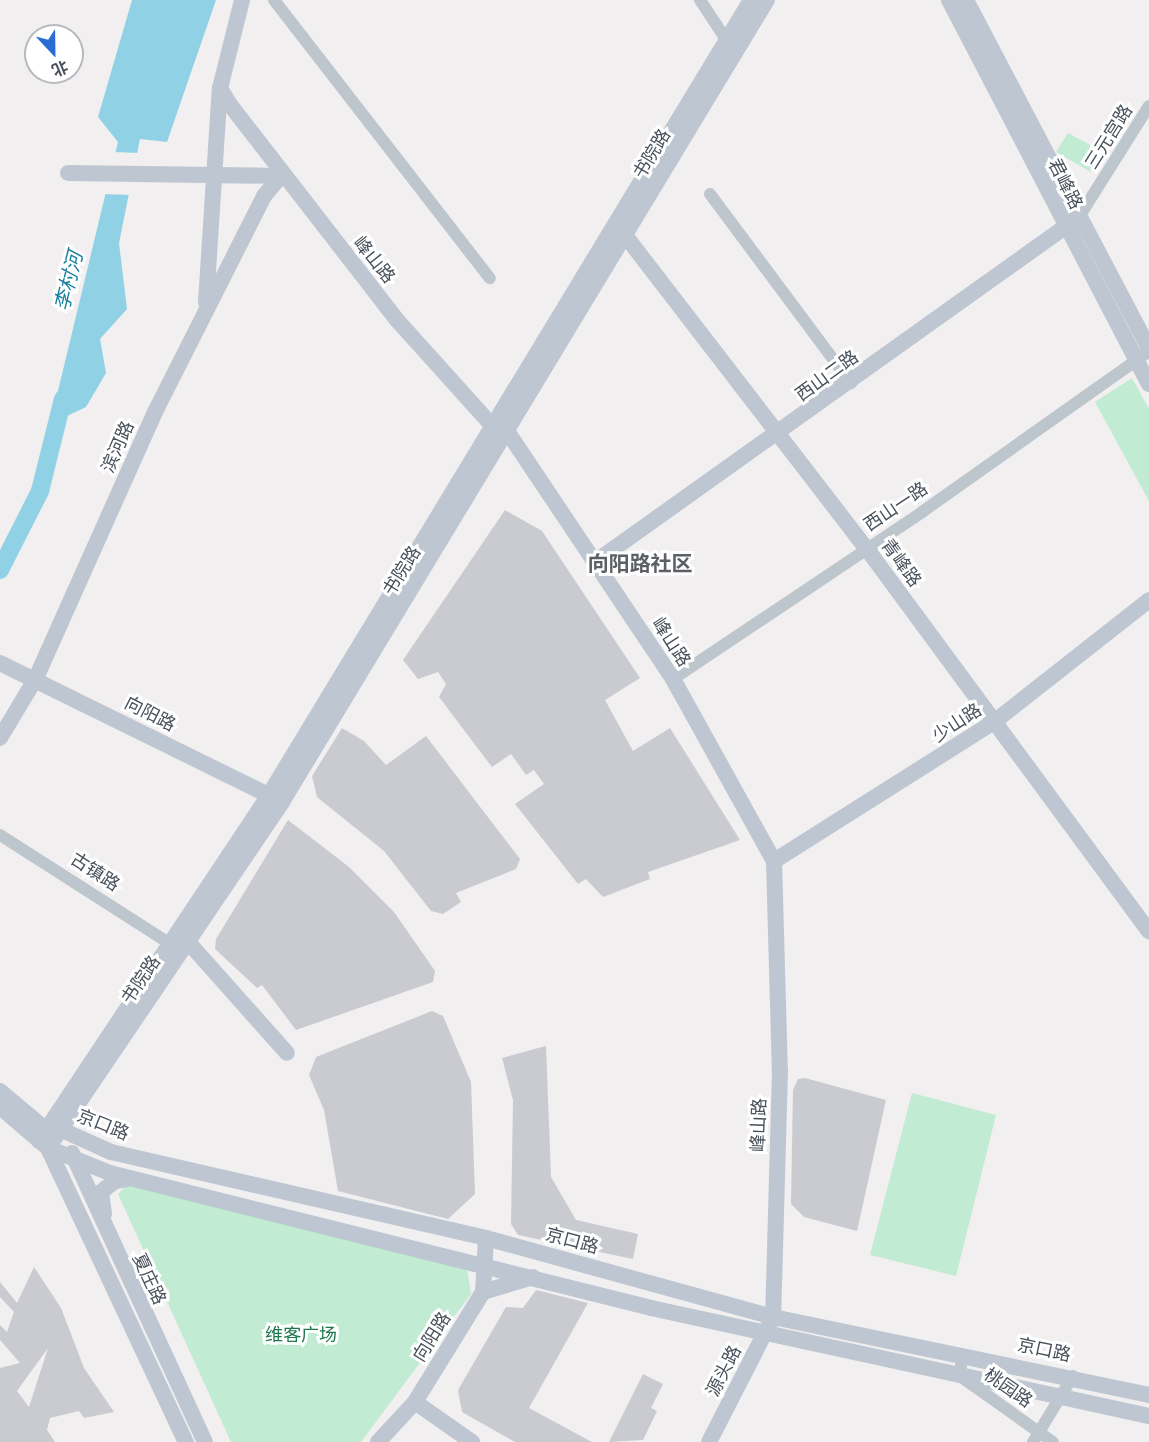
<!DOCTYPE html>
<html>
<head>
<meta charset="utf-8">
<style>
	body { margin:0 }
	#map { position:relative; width:1149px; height:1442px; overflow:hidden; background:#f1efef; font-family:Quicksand,"Noto Sans SC",sans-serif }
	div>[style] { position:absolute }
	.green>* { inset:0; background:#c1ebd2 }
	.water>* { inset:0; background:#91d1e5 }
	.pier>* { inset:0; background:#f1efef }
	.river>* { height:18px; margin:-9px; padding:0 9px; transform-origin:9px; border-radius:9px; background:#91d1e5 }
	.building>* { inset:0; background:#c9cbd1 }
	.street>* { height:12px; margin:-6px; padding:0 6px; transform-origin:6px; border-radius:6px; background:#bec6cd }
	.secondary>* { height:16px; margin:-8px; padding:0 8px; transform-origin:8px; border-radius:8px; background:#bec7d1 }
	span { translate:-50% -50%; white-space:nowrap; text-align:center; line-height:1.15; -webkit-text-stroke:6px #fff; paint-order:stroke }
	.street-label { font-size:18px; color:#48515b }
	.park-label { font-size:18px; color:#1e774d }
	.water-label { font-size:20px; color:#187e9f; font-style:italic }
	.quarter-label { font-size:21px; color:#5c5f63; font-weight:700 }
	.north { position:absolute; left:24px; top:24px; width:60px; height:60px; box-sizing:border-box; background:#fff; border:2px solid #b6b9bd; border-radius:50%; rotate:158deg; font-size:16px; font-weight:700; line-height:24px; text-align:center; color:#48515b }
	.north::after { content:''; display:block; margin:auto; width:21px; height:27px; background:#276dd3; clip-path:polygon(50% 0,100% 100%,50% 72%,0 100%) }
</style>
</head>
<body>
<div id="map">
	<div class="green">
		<div style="clip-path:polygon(1068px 133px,1103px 152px,1091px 172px,1056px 152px)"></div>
		<div style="clip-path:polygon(1132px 378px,1149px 409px,1149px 501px,1095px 402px)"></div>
		<div style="clip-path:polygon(912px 1093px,996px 1115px,956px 1276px,870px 1255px)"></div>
		<div style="clip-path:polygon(129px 1182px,467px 1268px,471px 1294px,361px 1442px,231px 1442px,118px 1194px)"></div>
	</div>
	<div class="water">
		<div style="clip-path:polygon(132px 0,216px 0,167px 142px,140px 139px,119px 243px,127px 309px,100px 339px,106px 373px,86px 407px,50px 424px,118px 142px,98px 117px)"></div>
	</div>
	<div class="pier">
		<div style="clip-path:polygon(112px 152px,140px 153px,132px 195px,102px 194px)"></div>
	</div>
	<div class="river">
		<div style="left:0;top:570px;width:89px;rotate:-63.1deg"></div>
		<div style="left:40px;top:491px;width:95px;rotate:-76deg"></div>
	</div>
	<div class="building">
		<div style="clip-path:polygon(505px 510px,542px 531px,640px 678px,605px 700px,633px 751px,670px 728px,740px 840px,648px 872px,650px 879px,603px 897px,586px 879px,578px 884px,515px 804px,544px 784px,534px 770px,526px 775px,511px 754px,492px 767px,439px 697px,446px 684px,438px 672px,418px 679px,403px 660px)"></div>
		<div style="clip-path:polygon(342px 728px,364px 741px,386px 765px,426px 736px,520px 859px,516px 869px,456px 893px,461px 902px,443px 914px,431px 911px,384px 851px,317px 797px,312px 776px)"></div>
		<div style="clip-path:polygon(288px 820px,349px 867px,394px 912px,435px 971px,433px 982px,296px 1030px,262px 985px,257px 988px,215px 949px,216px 939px)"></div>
		<div style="clip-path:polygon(432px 1011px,443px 1016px,471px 1082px,475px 1194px,448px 1219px,338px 1191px,324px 1110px,309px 1075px,316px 1057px)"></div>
		<div style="clip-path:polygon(546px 1046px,551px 1177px,576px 1220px,638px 1234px,633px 1259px,518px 1235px,511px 1224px,513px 1100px,502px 1058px)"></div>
		<div style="clip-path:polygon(805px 1078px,886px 1100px,857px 1231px,804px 1217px,791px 1204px,793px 1090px,798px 1079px)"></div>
		<div style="clip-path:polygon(evenodd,34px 1267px,61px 1308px,84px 1368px,114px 1412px,84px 1418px,79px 1411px,50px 1418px,47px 1430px,55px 1442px,0 1442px,0 1368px,20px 1363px,0 1340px,0 1325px,7px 1332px,14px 1312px,0 1297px,0 1282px,17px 1303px,34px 1267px,48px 1348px,29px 1407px,17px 1391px,48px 1348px)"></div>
		<div style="clip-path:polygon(536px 1290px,588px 1303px,529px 1408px,592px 1442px,515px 1442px,462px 1412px,458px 1390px,506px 1307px,523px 1308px)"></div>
		<div style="clip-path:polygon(643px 1374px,663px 1384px,651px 1408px,657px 1411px,643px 1440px,609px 1442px)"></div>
	</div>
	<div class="street">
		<div style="left:274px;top:0;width:352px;rotate:52.2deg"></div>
		<div style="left:700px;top:0;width:49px;rotate:56.6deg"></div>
		<div style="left:710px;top:194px;width:236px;rotate:53.3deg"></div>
		<div style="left:1079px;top:217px;width:131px;rotate:-57.8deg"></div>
		<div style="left:673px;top:679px;width:300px;rotate:-33.8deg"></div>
		<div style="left:922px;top:512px;width:278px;rotate:-35.3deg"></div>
		<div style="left:0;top:835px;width:201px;rotate:32.6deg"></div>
		<div style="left:962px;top:1354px;width:22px;rotate:95deg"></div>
		<div style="left:960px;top:1376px;width:114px;rotate:35.4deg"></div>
		<div style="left:1033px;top:1442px;width:77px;rotate:-58.8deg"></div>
	</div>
	<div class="secondary">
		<div style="left:242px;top:0;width:91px;rotate:104deg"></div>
		<div style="left:220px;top:88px;width:21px;rotate:59deg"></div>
		<div style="left:231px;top:106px;width:271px;rotate:52.2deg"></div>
		<div style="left:397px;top:320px;width:147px;rotate:48deg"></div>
		<div style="left:495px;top:429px;width:15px;rotate:20deg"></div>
		<div style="left:509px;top:434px;width:295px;rotate:56.2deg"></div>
		<div style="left:673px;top:679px;width:208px;rotate:61deg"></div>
		<div style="left:774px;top:861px;width:209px;rotate:88.4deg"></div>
		<div style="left:780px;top:1070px;width:247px;rotate:91.6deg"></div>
		<div style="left:773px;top:1317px;width:140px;rotate:117.1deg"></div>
		<div style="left:949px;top:0;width:433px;rotate:62.5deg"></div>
		<div style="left:966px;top:0;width:393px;rotate:62.3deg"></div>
		<div style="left:68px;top:173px;width:213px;rotate:0.8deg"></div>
		<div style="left:621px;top:230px;width:403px;rotate:52.4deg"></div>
		<div style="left:867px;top:549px;width:475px;rotate:53.6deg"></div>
		<div style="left:206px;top:302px;width:214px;rotate:-86.3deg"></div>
		<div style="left:595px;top:562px;width:594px;rotate:-35.48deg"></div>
		<div style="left:0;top:663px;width:311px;rotate:26.2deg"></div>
		<div style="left:0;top:738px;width:70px;rotate:-59deg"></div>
		<div style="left:36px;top:678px;width:291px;rotate:-65.9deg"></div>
		<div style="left:155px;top:412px;width:242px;rotate:-63.2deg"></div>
		<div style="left:264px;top:196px;width:26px;rotate:-50deg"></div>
		<div style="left:774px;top:861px;width:260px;rotate:-32.3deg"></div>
		<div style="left:994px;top:722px;width:197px;rotate:-38.2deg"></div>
		<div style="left:189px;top:943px;width:147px;rotate:48.3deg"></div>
		<div style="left:0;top:1091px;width:57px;rotate:40.1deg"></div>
		<div style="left:44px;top:1128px;width:18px;rotate:6deg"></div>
		<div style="left:62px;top:1130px;width:54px;rotate:24.2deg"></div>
		<div style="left:111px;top:1152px;width:385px;rotate:12.9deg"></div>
		<div style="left:486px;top:1238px;width:298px;rotate:15.4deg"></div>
		<div style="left:773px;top:1317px;width:384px;rotate:11.7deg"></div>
		<div style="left:0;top:1107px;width:63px;rotate:40.5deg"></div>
		<div style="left:48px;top:1148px;width:325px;rotate:64.9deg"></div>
		<div style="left:39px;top:1141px;width:415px;rotate:-56.4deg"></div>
		<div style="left:269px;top:795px;width:930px;rotate:-58.77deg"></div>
		<div style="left:48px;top:1148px;width:418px;rotate:-55.9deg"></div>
		<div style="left:282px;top:802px;width:937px;rotate:-58.84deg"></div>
		<div style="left:48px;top:1148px;width:67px;rotate:22deg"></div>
		<div style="left:110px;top:1173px;width:558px;rotate:14.01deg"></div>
		<div style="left:651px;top:1308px;width:510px;rotate:12.24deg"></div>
		<div style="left:72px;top:1153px;width:318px;rotate:65.3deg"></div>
		<div style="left:104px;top:1214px;width:22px;rotate:-98deg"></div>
		<div style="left:101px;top:1192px;width:18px;rotate:-38deg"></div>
		<div style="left:115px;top:1181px;width:12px;rotate:-9deg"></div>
		<div style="left:483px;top:1292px;width:52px;rotate:-16.7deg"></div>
		<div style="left:415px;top:1402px;width:70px;rotate:35.1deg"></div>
		<div style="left:378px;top:1442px;width:54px;rotate:-47.2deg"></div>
		<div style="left:415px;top:1402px;width:129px;rotate:-58.3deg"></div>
		<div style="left:483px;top:1292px;width:54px;rotate:-86.8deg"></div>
	</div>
	<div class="street-label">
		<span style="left:1109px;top:137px;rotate:-58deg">三元宫路</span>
		<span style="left:652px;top:154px;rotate:-59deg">书院路</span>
		<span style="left:1065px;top:184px;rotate:63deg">君峰路</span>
		<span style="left:374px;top:260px;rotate:51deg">峰山路</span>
		<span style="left:827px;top:376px;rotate:-36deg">西山二路</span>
		<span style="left:118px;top:447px;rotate:-66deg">滨河路</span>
		<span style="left:896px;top:507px;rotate:-34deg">西山一路</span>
		<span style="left:901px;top:563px;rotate:54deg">青峰路</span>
		<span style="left:402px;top:571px;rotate:-58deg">书院路</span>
		<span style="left:671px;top:642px;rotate:57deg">峰山路</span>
		<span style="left:150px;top:714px;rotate:27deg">向阳路</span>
		<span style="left:957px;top:723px;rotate:-33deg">少山路</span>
		<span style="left:95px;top:872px;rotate:33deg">古镇路</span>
		<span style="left:141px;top:980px;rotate:-56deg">书院路</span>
		<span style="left:103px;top:1125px;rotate:22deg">京口路</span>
		<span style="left:759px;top:1125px;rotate:-88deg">峰山路</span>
		<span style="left:572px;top:1241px;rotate:15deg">京口路</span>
		<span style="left:149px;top:1279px;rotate:65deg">夏庄路</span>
		<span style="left:432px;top:1337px;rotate:-58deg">向阳路</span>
		<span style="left:1044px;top:1350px;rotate:12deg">京口路</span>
		<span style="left:724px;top:1371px;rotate:-63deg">源头路</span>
		<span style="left:1008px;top:1388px;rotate:35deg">桃园路</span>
	</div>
	<div class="park-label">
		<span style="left:301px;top:1335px">维客广场</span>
	</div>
	<div class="water-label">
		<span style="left:68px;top:281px;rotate:-76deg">李村河</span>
	</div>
	<div class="quarter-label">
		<span style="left:640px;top:563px">向阳路社区</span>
	</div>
	<div class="north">北</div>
</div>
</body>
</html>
